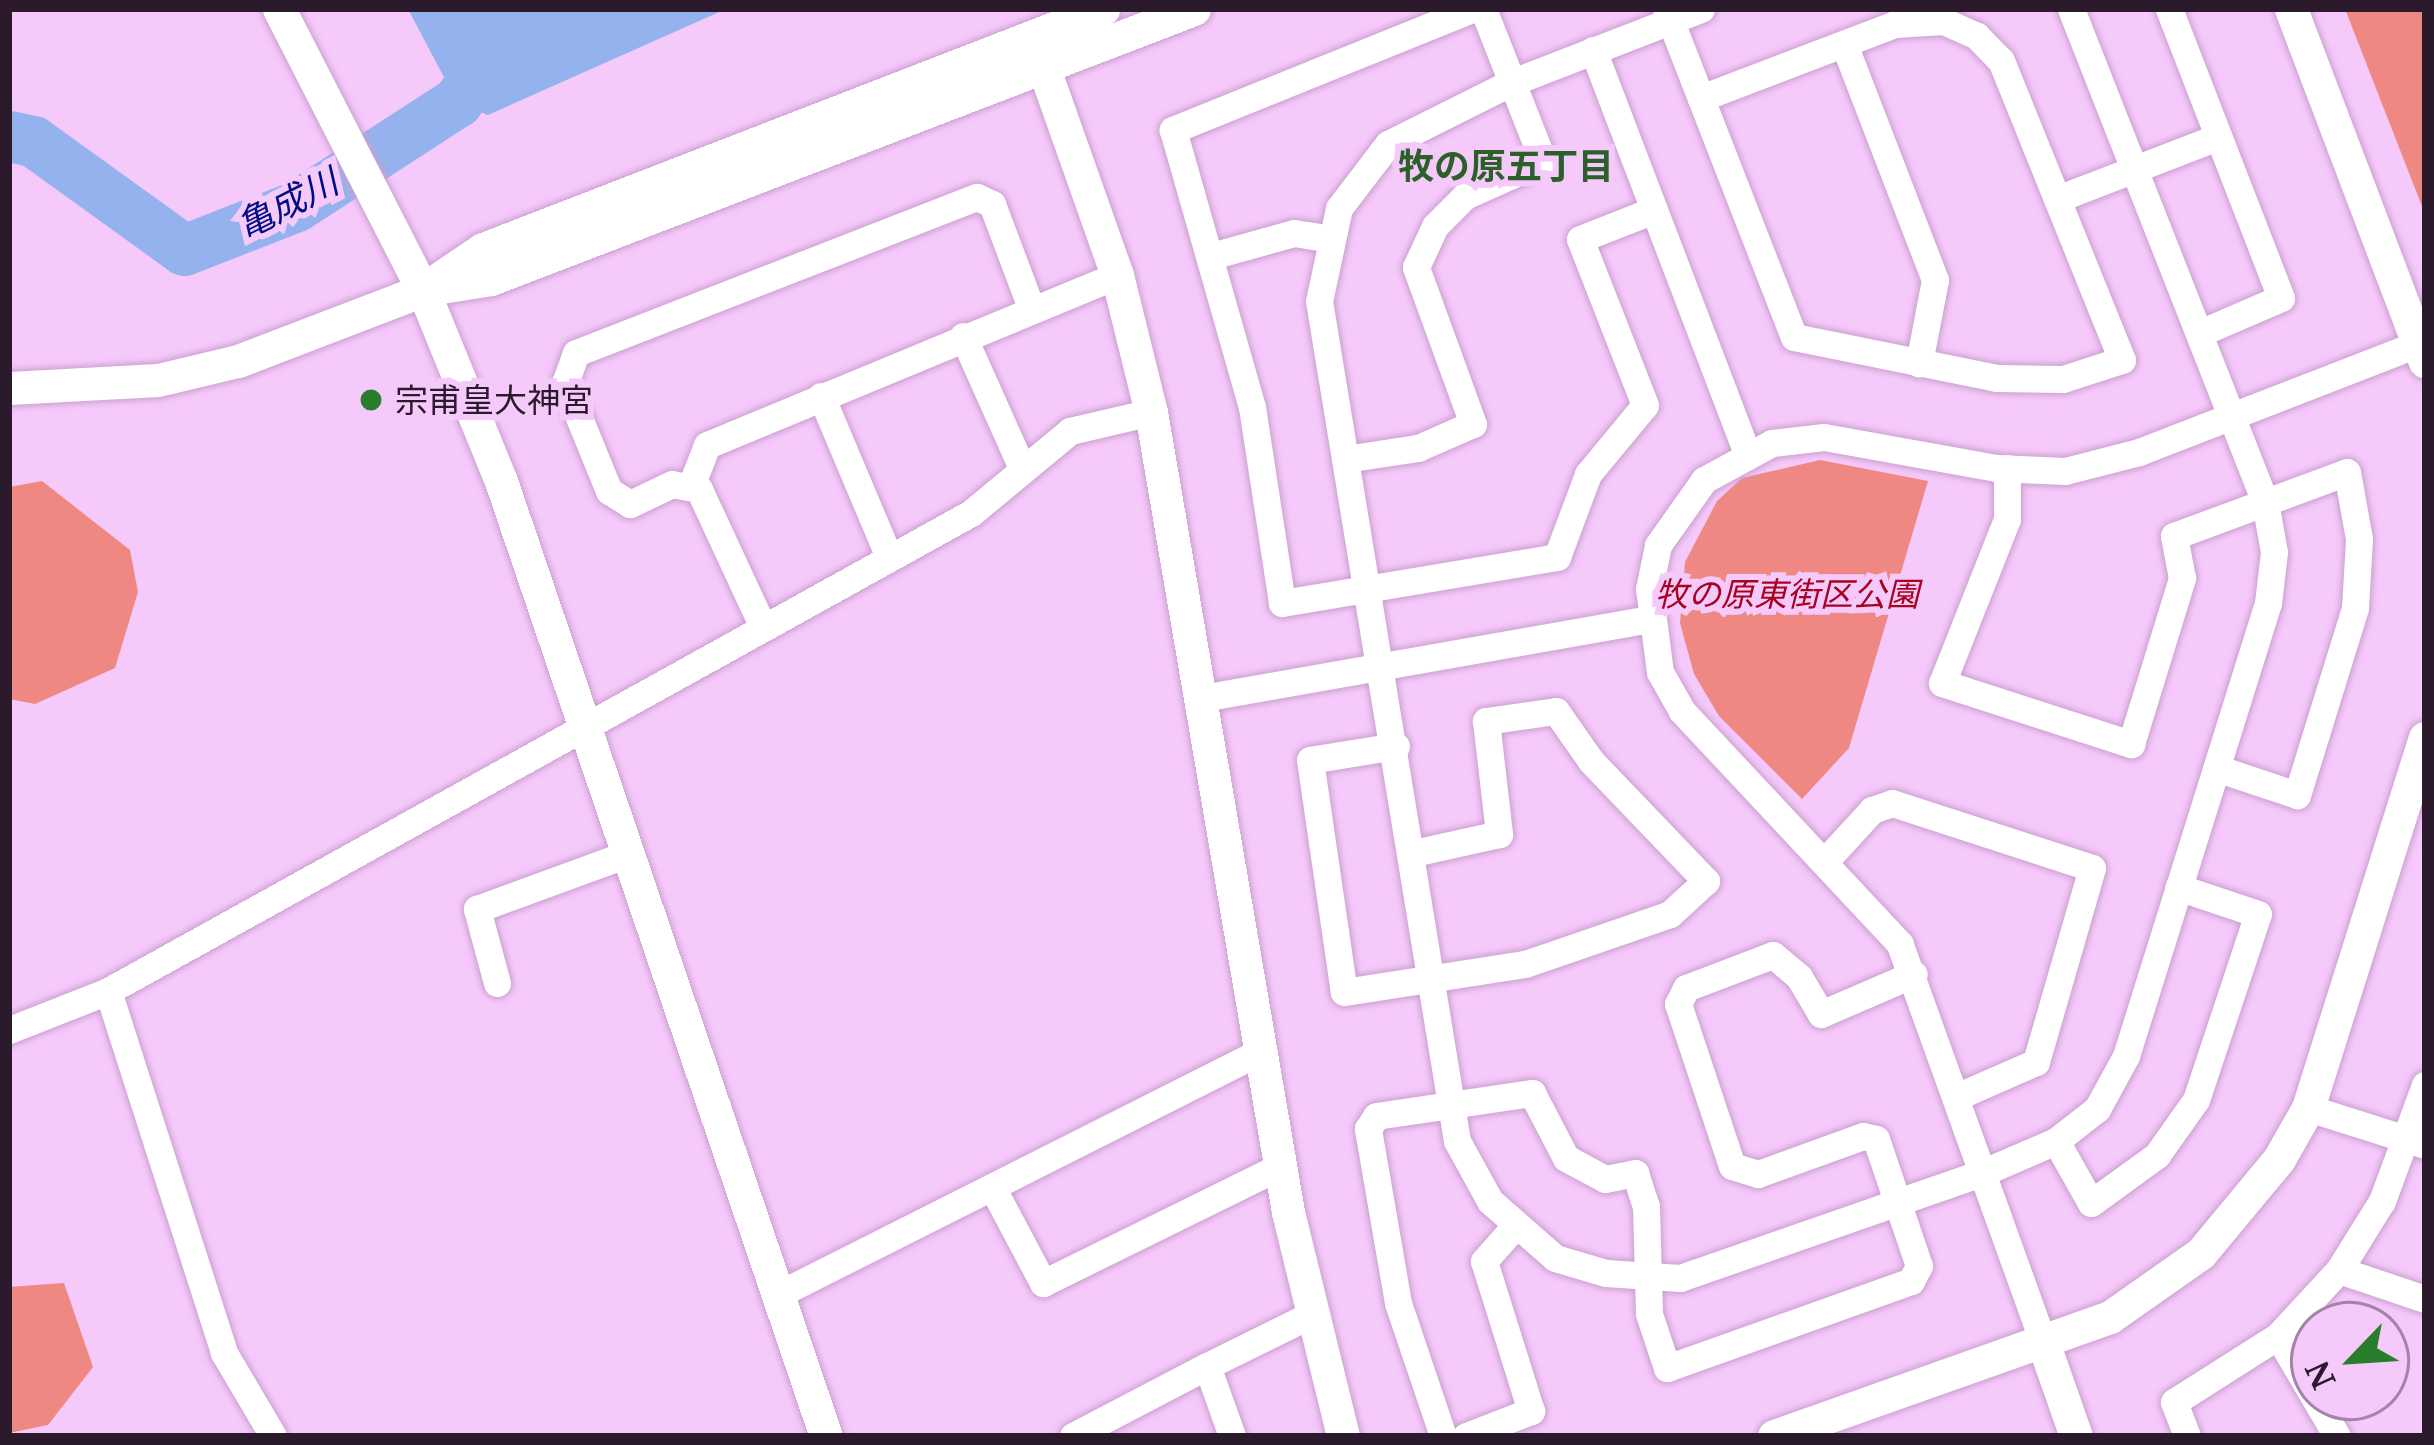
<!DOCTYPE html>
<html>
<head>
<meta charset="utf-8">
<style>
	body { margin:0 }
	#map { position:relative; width:2434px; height:1445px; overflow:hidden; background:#f6c9fb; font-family:"Noto Serif","Noto Sans JP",serif }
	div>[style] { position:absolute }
	.green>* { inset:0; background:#ef8883 }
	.water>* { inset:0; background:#94b2ee }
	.river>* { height:51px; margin:-25.5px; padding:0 25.5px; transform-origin:25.5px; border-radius:25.5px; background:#94b2ee }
	.roads { filter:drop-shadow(0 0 3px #cba0d0) drop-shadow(0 0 3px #cba0d0) }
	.minor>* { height:27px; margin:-13.5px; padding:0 13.5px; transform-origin:13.5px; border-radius:13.5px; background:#fff }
	.tertiary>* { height:33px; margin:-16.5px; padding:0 16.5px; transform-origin:16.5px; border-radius:16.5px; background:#fff }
	.dots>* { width:33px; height:33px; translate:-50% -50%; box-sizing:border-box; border:6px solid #f6c9fb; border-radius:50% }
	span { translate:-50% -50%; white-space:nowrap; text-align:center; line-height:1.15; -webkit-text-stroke:12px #f6c9fb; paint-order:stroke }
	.poi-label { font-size:33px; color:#2a1a2c }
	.left { translate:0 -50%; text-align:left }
	.park-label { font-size:33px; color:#a7021e; font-style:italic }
	.neighbourhood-label { font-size:36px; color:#2c602b; font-weight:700 }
	.water-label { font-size:36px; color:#000e84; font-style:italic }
	.frame { position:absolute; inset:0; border:12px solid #2a1a2c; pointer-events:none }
	.north { position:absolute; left:2290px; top:1301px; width:120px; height:120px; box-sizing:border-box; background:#f6c9fb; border:3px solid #a483a8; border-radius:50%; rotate:245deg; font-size:33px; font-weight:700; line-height:48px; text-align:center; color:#2a1a2c }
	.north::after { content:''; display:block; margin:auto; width:42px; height:54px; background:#297e2b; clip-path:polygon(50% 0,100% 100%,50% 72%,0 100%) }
</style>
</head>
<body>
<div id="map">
	<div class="green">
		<div style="clip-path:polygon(2345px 9px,2425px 9px,2425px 214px)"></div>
		<div style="clip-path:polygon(1820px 460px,1928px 481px,1849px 748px,1802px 799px,1719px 716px,1694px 674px,1680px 623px,1685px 562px,1717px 501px,1742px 478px)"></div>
		<div style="clip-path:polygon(42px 481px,130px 550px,138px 592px,115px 668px,35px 704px,9px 699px,9px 487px)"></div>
		<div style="clip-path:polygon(64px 1283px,93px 1367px,48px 1425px,9px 1433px,9px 1287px)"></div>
	</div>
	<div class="water">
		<div style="clip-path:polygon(408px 9px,726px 9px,488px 115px,457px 102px)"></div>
	</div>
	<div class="river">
		<div style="left:9px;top:136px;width:25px;rotate:12deg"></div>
		<div style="left:33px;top:141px;width:186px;rotate:35.8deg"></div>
		<div style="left:184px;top:250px;width:120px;rotate:-21.4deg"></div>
		<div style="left:296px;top:206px;width:192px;rotate:-32.9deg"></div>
		<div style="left:457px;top:102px;width:87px;rotate:-54.3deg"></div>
		<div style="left:508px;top:31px;width:37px;rotate:-36deg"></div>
	</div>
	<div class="roads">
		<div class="minor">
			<div style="left:1472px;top:9px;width:323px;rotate:158deg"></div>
			<div style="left:1173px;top:130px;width:288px;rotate:74.1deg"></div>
			<div style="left:1252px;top:407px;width:198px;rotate:81.3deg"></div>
			<div style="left:1282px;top:603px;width:279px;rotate:-9.5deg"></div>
			<div style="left:1557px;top:557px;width:89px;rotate:-69.5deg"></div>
			<div style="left:1588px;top:474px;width:89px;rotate:-50.4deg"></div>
			<div style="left:1645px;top:405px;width:178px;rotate:-111.4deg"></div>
			<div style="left:1580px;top:239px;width:79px;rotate:-21.4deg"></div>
			<div style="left:1666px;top:9px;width:352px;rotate:68.7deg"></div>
			<div style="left:1794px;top:337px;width:207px;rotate:11.4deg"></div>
			<div style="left:1997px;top:378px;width:66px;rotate:0.9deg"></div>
			<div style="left:2063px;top:379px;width:62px;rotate:-17.9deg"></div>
			<div style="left:2122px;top:360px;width:323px;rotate:-112deg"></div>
			<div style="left:2001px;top:61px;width:35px;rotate:-134deg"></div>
			<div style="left:1977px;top:36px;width:37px;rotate:-156deg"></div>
			<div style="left:1943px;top:21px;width:48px;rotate:176.4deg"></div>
			<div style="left:1895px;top:24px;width:208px;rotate:159.1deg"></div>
			<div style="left:1701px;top:9px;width:205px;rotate:158.8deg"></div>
			<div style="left:1510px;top:83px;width:136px;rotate:153.4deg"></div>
			<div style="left:1388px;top:144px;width:81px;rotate:127.4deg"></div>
			<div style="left:1339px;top:208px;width:95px;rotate:102.1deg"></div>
			<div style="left:1319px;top:301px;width:851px;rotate:80.67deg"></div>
			<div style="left:1457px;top:1141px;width:68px;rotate:61.2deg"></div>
			<div style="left:1490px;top:1201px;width:86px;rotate:41.2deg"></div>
			<div style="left:1555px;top:1258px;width:53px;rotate:16.4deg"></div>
			<div style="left:1606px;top:1273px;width:74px;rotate:3.9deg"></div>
			<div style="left:1680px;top:1278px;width:322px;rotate:-19.2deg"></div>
			<div style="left:1984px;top:1172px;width:78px;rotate:-23.3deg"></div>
			<div style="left:2056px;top:1141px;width:52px;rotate:-38deg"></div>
			<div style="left:2097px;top:1109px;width:60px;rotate:-61.3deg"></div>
			<div style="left:2126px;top:1056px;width:475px;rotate:-72.6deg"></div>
			<div style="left:2268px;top:603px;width:51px;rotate:-83.3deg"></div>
			<div style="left:2274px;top:552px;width:51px;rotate:-100.2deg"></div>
			<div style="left:2265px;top:502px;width:530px;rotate:-111.48deg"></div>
			<div style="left:2169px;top:9px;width:310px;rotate:68.8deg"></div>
			<div style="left:2281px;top:298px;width:88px;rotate:156.6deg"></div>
			<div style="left:1844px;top:44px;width:253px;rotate:68.9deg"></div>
			<div style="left:1935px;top:280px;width:85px;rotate:100.9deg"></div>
			<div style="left:1593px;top:50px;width:432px;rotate:69.1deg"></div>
			<div style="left:2057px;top:199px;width:173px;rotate:-21.1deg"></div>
			<div style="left:1215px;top:255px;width:82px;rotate:-15.6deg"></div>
			<div style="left:1294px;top:233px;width:33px;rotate:9deg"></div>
			<div style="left:963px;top:336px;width:145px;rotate:65.9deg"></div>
			<div style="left:821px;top:396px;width:175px;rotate:67.1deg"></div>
			<div style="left:1345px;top:459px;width:74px;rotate:-8.6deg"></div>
			<div style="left:1418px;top:448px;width:60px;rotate:-23.6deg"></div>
			<div style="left:1473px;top:424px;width:167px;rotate:-110deg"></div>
			<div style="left:1416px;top:267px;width:45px;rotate:-65.1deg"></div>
			<div style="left:1435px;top:226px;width:42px;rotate:-45deg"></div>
			<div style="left:1465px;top:196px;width:85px;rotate:-24.2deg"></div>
			<div style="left:1543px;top:161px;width:163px;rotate:-111.5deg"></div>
			<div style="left:2007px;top:468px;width:51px;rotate:90deg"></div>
			<div style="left:2007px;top:519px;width:176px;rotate:111.6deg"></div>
			<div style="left:1942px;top:683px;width:199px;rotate:17.9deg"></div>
			<div style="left:2131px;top:744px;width:174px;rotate:-72.9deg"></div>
			<div style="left:2182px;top:578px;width:43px;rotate:-100.8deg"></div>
			<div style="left:2174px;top:536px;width:184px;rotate:-20.3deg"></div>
			<div style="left:2347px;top:472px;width:68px;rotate:79.8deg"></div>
			<div style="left:2359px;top:539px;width:69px;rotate:93.3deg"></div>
			<div style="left:2355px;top:608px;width:196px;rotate:107.2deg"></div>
			<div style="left:2297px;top:795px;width:85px;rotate:-161.6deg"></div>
			<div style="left:691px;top:486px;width:44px;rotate:-68.7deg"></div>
			<div style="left:707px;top:445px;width:444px;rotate:-22.5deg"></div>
			<div style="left:762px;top:625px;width:150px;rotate:-114.9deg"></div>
			<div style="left:699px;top:489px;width:27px;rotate:-170deg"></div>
			<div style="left:672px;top:484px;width:47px;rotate:154.5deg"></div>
			<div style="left:630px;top:504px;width:25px;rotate:-148deg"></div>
			<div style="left:609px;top:491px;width:117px;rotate:-112.2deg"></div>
			<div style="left:565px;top:383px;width:32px;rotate:-70deg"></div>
			<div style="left:576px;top:353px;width:430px;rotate:-21.3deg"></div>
			<div style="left:977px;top:197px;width:17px;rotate:25deg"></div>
			<div style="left:992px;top:204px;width:108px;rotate:69.4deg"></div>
			<div style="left:1202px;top:698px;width:455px;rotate:-10deg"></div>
			<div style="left:1396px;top:746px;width:87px;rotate:170.8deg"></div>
			<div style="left:1310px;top:760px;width:234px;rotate:81.7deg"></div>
			<div style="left:1344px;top:992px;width:183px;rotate:-8.8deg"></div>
			<div style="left:1525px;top:964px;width:153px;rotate:-19deg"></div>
			<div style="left:1670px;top:914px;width:49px;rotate:-42.5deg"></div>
			<div style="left:1706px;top:881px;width:166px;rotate:-133.8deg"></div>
			<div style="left:1591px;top:761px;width:61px;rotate:-125deg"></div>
			<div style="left:1556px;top:711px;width:71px;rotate:171.9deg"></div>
			<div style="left:1486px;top:721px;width:114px;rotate:83.4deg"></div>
			<div style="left:1499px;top:834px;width:88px;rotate:167.5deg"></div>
			<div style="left:1827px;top:859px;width:67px;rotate:-47.4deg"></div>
			<div style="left:1872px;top:810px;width:21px;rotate:-19deg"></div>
			<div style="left:1892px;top:803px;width:210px;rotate:18deg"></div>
			<div style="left:2092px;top:868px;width:202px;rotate:106.1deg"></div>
			<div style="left:2036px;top:1062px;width:85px;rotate:156.4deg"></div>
			<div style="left:497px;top:983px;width:77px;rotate:-105.1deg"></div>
			<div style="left:477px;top:909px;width:163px;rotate:-20.1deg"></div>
			<div style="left:108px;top:991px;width:380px;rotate:72.2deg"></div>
			<div style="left:224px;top:1353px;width:96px;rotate:59.4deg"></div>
			<div style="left:9px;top:1030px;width:106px;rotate:-21.5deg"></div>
			<div style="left:108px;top:991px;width:987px;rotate:-28.98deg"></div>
			<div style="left:971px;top:513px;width:129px;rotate:-39.6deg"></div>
			<div style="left:1070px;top:431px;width:83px;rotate:-13.2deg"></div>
			<div style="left:2308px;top:1108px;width:123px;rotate:17.5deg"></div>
			<div style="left:2056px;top:1141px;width:71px;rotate:60.6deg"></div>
			<div style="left:2091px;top:1203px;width:82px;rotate:-36deg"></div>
			<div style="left:2157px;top:1155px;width:67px;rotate:-54.7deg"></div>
			<div style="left:2196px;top:1100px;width:196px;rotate:-71.6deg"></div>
			<div style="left:2258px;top:914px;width:84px;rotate:-161.4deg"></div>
			<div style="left:992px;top:1187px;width:109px;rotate:62deg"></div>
			<div style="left:1043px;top:1283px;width:265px;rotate:-26.2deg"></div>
			<div style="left:2339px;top:1270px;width:91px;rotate:18.6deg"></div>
			<div style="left:779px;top:1294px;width:540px;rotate:-26.75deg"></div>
			<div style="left:2278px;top:1336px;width:116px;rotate:59.5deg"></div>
			<div style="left:2043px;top:1342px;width:423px;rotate:-109.8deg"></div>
			<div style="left:1900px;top:944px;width:319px;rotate:-133.1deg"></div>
			<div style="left:1682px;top:711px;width:45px;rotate:-119.4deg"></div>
			<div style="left:1660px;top:672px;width:84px;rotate:-97.5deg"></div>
			<div style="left:1649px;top:589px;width:45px;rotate:-78.4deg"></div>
			<div style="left:1658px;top:545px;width:80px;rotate:-54.7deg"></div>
			<div style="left:1704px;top:480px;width:77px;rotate:-28.6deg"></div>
			<div style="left:1772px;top:443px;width:52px;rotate:-6.6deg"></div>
			<div style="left:1824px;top:437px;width:175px;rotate:10.2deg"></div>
			<div style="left:1996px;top:468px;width:69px;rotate:2.5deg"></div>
			<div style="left:2065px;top:471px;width:76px;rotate:-14.4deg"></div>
			<div style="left:2139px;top:452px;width:299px;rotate:-21.2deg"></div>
			<div style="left:1207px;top:1366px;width:115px;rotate:-26.3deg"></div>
			<div style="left:1073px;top:1436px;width:151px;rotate:-27.6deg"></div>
			<div style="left:1207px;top:1366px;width:74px;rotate:70.3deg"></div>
			<div style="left:1443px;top:1436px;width:140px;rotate:-108.7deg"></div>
			<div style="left:1398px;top:1303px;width:177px;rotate:-99.8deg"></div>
			<div style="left:1368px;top:1129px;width:15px;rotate:-58deg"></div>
			<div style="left:1376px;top:1116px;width:158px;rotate:-8.4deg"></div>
			<div style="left:1532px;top:1093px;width:73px;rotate:62.4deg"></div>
			<div style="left:1566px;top:1158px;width:44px;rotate:28.3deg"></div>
			<div style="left:1605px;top:1179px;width:31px;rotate:-11deg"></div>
			<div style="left:1635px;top:1173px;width:35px;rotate:72deg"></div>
			<div style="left:1646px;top:1206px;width:108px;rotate:88.4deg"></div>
			<div style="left:1649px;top:1314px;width:57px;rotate:71.6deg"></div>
			<div style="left:1667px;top:1368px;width:259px;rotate:-19.6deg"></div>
			<div style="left:1911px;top:1281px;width:17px;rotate:-62deg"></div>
			<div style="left:1919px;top:1266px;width:134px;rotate:-108.7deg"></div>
			<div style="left:1876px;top:1139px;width:13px;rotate:-167deg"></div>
			<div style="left:1863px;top:1136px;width:112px;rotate:160.1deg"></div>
			<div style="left:1758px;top:1174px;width:27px;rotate:-163deg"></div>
			<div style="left:1732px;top:1166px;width:171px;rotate:-108.4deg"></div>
			<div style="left:1678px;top:1004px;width:18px;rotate:-63deg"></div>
			<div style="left:1686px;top:988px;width:93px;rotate:-20.8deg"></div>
			<div style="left:1773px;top:955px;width:34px;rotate:40deg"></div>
			<div style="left:1799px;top:977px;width:43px;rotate:59.3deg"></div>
			<div style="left:1821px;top:1014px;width:101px;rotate:-23.3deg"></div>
			<div style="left:1466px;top:1436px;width:70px;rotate:-21deg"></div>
			<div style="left:1531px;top:1411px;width:157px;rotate:-107.4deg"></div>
			<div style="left:1484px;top:1261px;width:47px;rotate:-48.5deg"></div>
			<div style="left:2187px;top:1436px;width:36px;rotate:-111deg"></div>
			<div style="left:2174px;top:1402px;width:123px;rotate:-32.4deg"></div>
			<div style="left:2278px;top:1336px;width:90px;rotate:-47.3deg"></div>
			<div style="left:2339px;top:1270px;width:81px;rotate:-58.1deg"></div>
			<div style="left:2382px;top:1201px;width:124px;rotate:-69.7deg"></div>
		</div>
		<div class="tertiary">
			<div style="left:279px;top:9px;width:316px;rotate:62.9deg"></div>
			<div style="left:423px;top:290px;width:206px;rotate:67.8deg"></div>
			<div style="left:501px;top:481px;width:1009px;rotate:71.21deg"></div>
			<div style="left:2291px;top:9px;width:377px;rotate:69.2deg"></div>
			<div style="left:1043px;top:66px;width:222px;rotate:70.5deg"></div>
			<div style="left:1117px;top:275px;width:141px;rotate:76.1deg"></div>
			<div style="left:1151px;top:412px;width:812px;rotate:80.28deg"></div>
			<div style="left:1288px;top:1212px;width:231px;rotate:76.2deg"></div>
			<div style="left:434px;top:282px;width:59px;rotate:-34deg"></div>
			<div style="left:483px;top:249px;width:665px;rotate:-21.16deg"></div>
			<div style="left:9px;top:388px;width:149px;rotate:-3.1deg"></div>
			<div style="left:158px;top:380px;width:82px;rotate:-13.4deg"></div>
			<div style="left:238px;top:361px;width:198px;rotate:-21deg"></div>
			<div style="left:423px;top:290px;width:69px;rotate:-9.2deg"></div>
			<div style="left:491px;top:279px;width:753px;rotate:-21.01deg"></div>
			<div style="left:2043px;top:1342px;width:100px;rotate:70.7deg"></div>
			<div style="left:1774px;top:1436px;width:356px;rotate:-19.5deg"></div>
			<div style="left:2110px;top:1317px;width:111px;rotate:-35.1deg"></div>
			<div style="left:2201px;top:1253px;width:122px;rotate:-50.3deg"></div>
			<div style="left:2279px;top:1159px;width:59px;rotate:-60.4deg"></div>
			<div style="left:2308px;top:1108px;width:388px;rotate:-72.5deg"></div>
		</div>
	</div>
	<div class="dots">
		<div style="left:371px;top:400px;background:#297e2b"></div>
	</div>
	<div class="poi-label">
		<span class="left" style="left:395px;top:400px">宗甫皇大神宮</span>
	</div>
	<div class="park-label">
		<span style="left:1787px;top:594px">牧の原東街区公園</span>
	</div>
	<div class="neighbourhood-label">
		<span style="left:1506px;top:166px">牧の原五丁目</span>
	</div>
	<div class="water-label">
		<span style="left:287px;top:203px;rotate:-27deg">亀成川</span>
	</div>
	<div class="frame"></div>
	<div class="north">N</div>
</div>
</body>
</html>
